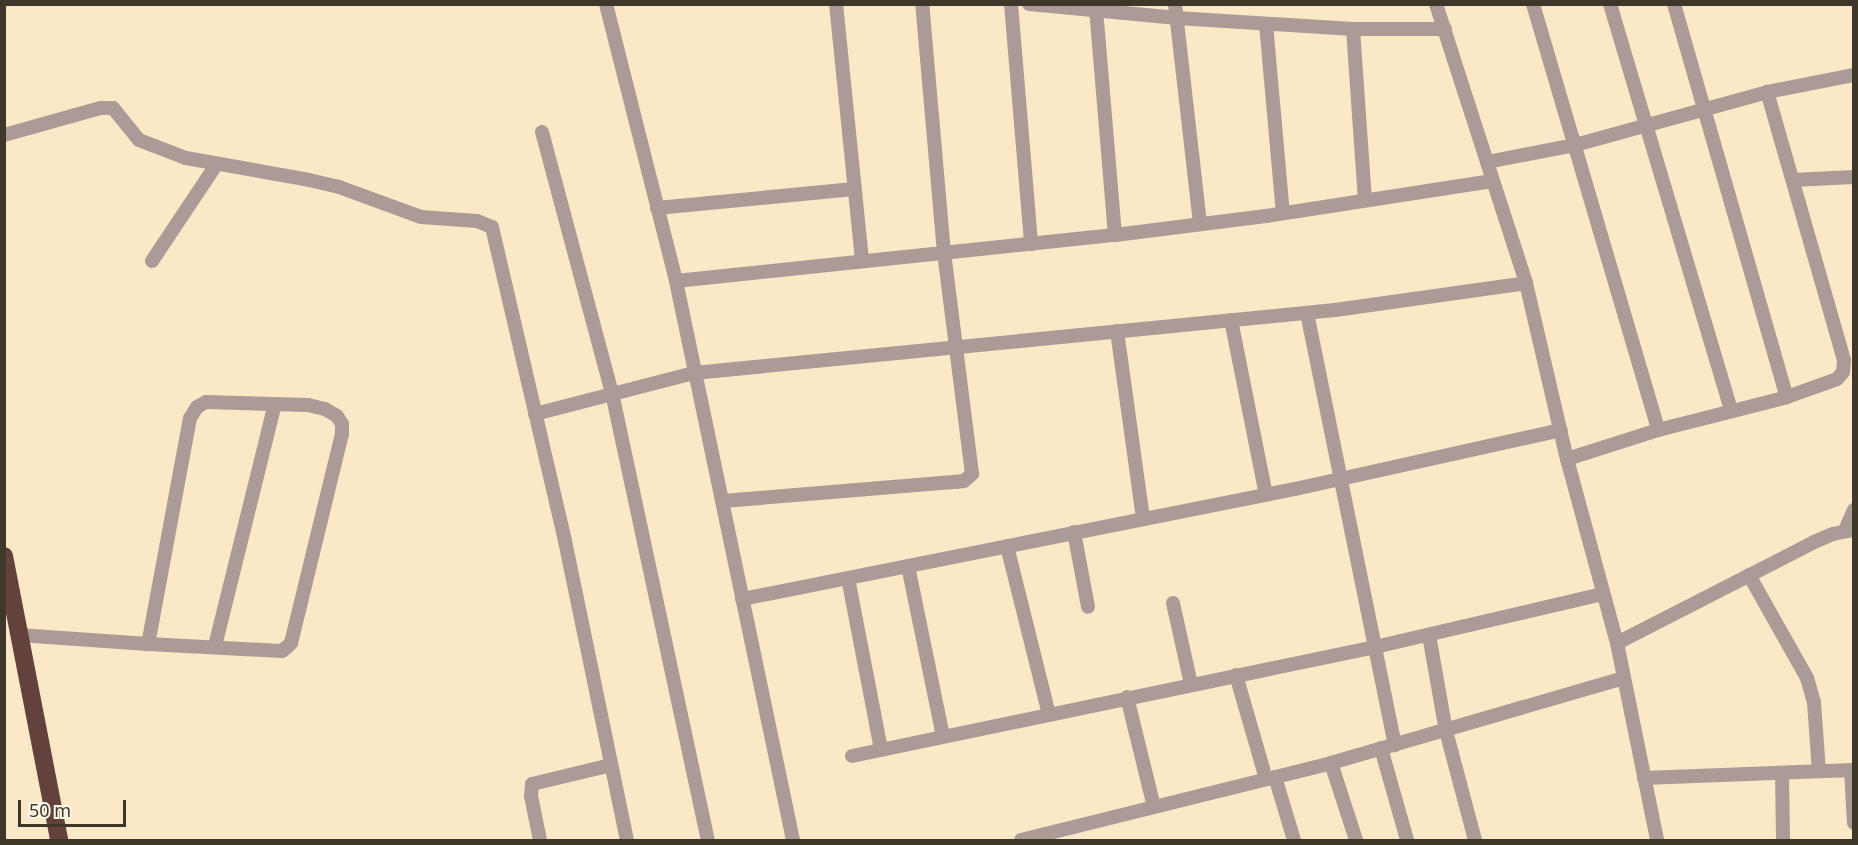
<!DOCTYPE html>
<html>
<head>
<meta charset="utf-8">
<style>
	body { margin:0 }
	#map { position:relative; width:1858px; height:845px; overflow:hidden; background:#fbe8c6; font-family:"Noto Sans",sans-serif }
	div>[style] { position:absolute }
	.minor>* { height:14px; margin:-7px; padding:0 7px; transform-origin:7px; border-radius:7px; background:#ac9a97 }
	.highway>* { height:18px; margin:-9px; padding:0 9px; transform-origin:9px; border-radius:9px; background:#63413c }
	span { translate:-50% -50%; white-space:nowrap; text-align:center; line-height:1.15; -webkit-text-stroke:5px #fef7e9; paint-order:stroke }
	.frame { position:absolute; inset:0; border:6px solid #3f372a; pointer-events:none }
	.scale { position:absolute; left:18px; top:800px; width:108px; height:27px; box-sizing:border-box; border:3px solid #3f372a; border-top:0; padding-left:8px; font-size:18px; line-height:21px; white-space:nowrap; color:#3f372a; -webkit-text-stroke:4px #fef7e9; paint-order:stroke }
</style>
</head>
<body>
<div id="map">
	<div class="minor">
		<div style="left:606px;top:4px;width:286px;rotate:75.8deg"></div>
		<div style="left:676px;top:281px;width:571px;rotate:78.18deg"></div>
		<div style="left:836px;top:4px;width:257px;rotate:84.2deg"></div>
		<div style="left:1011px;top:4px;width:241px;rotate:85.2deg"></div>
		<div style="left:1029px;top:4px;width:149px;rotate:5.4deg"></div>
		<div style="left:1177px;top:18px;width:176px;rotate:3.6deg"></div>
		<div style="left:1353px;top:29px;width:92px"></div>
		<div style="left:1175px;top:4px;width:221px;rotate:83.5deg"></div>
		<div style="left:1436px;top:4px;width:293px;rotate:72.1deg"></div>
		<div style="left:1526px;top:283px;width:181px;rotate:76.9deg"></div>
		<div style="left:1567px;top:459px;width:191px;rotate:74.8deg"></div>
		<div style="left:1617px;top:643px;width:201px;rotate:78.5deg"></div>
		<div style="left:1533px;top:4px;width:444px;rotate:73.6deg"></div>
		<div style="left:1610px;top:4px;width:425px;rotate:73.4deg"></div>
		<div style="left:1674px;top:4px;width:409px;rotate:74deg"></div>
		<div style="left:1096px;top:9px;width:227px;rotate:85.2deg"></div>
		<div style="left:1266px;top:24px;width:190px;rotate:84.9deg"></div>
		<div style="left:1353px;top:29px;width:171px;rotate:86deg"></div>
		<div style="left:542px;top:132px;width:270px;rotate:75deg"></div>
		<div style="left:612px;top:393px;width:457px;rotate:77.9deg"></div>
		<div style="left:4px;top:135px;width:101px;rotate:-15.6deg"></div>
		<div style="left:101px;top:108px;width:12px"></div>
		<div style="left:113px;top:108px;width:41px;rotate:50.9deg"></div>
		<div style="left:139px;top:140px;width:50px;rotate:21deg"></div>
		<div style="left:186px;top:158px;width:125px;rotate:10.1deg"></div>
		<div style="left:309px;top:180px;width:31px;rotate:13deg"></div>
		<div style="left:339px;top:187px;width:87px;rotate:20.1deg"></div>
		<div style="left:421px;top:217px;width:56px;rotate:4.1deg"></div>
		<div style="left:477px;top:221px;width:16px;rotate:22deg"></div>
		<div style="left:492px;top:227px;width:322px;rotate:76.9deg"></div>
		<div style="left:565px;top:541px;width:305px;rotate:78.3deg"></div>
		<div style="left:1487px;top:162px;width:90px;rotate:-10.9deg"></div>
		<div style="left:1575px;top:145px;width:199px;rotate:-15.4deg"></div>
		<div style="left:1767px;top:92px;width:89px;rotate:-11.1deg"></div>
		<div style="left:1793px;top:180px;width:61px;rotate:-2.8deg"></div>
		<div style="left:657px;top:208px;width:198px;rotate:-5.5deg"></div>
		<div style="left:152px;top:261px;width:115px;rotate:-56.3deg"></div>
		<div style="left:676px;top:281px;width:441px;rotate:-6deg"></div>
		<div style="left:1115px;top:235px;width:152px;rotate:-7.2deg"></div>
		<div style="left:1266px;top:216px;width:229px;rotate:-8.8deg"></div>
		<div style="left:1307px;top:313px;width:441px;rotate:78.5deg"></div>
		<div style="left:1231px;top:320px;width:178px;rotate:78.7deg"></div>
		<div style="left:1117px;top:331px;width:190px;rotate:82.1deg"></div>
		<div style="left:535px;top:414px;width:164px;rotate:-14.5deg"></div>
		<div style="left:694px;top:373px;width:644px;rotate:-5.61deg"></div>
		<div style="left:1335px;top:310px;width:193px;rotate:-8deg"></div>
		<div style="left:1567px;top:459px;width:96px;rotate:-17.7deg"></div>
		<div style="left:1658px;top:430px;width:133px;rotate:-14.3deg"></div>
		<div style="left:1787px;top:397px;width:53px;rotate:-19.8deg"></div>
		<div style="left:1837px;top:379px;width:9px;rotate:-49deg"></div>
		<div style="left:1843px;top:372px;width:12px;rotate:-85deg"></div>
		<div style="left:1844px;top:360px;width:279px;rotate:-106deg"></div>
		<div style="left:723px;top:501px;width:234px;rotate:-4.7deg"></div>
		<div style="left:956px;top:482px;width:8px;rotate:-7deg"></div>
		<div style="left:964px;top:481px;width:11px;rotate:-41deg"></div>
		<div style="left:972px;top:474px;width:223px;rotate:-97.2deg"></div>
		<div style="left:944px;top:253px;width:250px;rotate:-95deg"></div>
		<div style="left:1845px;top:530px;width:22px;rotate:-66deg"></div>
		<div style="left:1074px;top:532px;width:76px;rotate:79.4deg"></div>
		<div style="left:1007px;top:546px;width:173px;rotate:76deg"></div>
		<div style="left:908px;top:566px;width:174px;rotate:78.4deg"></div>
		<div style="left:1749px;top:575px;width:118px;rotate:60.6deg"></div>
		<div style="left:1807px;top:678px;width:25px;rotate:74deg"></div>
		<div style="left:1814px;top:702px;width:69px;rotate:85.9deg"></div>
		<div style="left:848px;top:578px;width:175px;rotate:79.1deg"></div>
		<div style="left:742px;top:599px;width:564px;rotate:-11.25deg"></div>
		<div style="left:1295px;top:489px;width:272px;rotate:-12.5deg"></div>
		<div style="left:1173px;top:603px;width:83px;rotate:77.5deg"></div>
		<div style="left:19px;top:635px;width:129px;rotate:4deg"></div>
		<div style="left:148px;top:644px;width:134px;rotate:3deg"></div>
		<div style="left:282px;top:651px;width:6px;rotate:-39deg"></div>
		<div style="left:287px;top:647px;width:6px;rotate:-45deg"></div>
		<div style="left:291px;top:643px;width:215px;rotate:-76.3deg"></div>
		<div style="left:342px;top:434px;width:10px;rotate:-90deg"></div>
		<div style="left:342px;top:424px;width:9px;rotate:-122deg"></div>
		<div style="left:337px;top:416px;width:14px;rotate:-150deg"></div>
		<div style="left:325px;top:409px;width:17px;rotate:-167deg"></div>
		<div style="left:308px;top:405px;width:102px;rotate:-178.3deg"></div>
		<div style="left:206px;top:402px;width:10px;rotate:151deg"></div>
		<div style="left:197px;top:407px;width:13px;rotate:122deg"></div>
		<div style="left:190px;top:418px;width:230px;rotate:100.5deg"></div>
		<div style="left:1429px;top:635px;width:97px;rotate:80deg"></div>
		<div style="left:1446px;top:731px;width:113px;rotate:75.1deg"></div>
		<div style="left:1617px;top:643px;width:221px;rotate:-27.1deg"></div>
		<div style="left:1814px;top:542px;width:21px;rotate:-23deg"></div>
		<div style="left:1833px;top:534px;width:21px;rotate:-11deg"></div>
		<div style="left:215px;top:646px;width:249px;rotate:-76.1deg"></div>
		<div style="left:1236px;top:675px;width:108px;rotate:73.9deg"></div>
		<div style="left:1127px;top:697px;width:113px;rotate:76.2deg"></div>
		<div style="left:1381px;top:748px;width:96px;rotate:74.2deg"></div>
		<div style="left:852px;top:756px;width:534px;rotate:-11.77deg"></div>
		<div style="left:1375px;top:647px;width:233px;rotate:-13.1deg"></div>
		<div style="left:1331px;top:763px;width:81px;rotate:72deg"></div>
		<div style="left:1851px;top:770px;width:53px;rotate:86.8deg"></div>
		<div style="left:1782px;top:773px;width:67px;rotate:89.1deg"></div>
		<div style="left:1275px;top:777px;width:66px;rotate:73.2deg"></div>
		<div style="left:1644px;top:778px;width:210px;rotate:-2.2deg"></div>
		<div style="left:540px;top:840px;width:45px;rotate:-101.6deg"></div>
		<div style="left:531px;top:796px;width:12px;rotate:-85deg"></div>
		<div style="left:532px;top:784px;width:81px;rotate:-13.5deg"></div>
		<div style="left:1021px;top:840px;width:319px;rotate:-13.9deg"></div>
		<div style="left:1331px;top:763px;width:305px;rotate:-16.2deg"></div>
	</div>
	<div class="highway">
		<div style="left:4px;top:556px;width:289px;rotate:79deg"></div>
	</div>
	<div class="frame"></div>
	<div class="scale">50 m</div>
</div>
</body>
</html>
